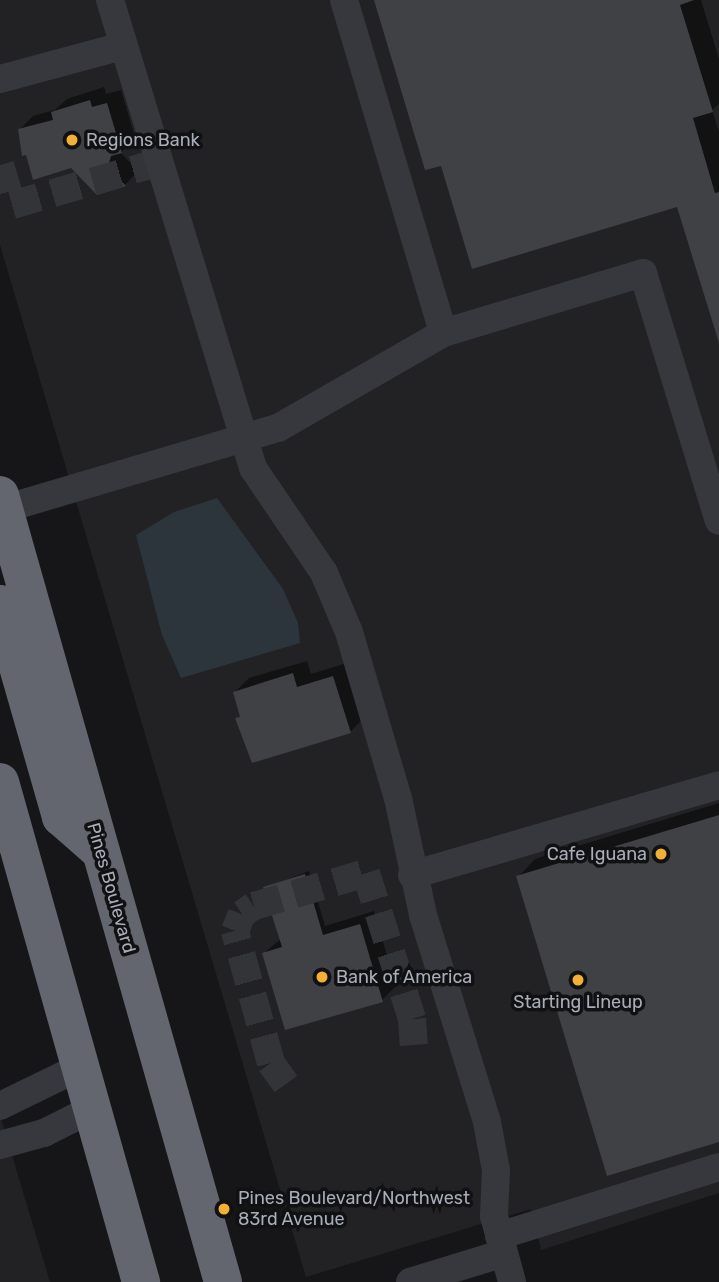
<!DOCTYPE html>
<html>
<head>
<meta charset="utf-8">
<style>
	body { margin:0 }
	#map { position:relative; width:719px; height:1282px; overflow:hidden; background:#161618; font-family:Rubik,sans-serif }
	div>[style] { position:absolute }
	.built>* { inset:0; background:#222225 }
	.water>* { inset:0; background:#2c353c }
	.shadow>* { inset:0; background:#0007 }
	.building>* { inset:0; background:#404145 }
	.minor-tunnel>* { height:28px; margin-top:-14px; transform-origin:0; background:repeating-linear-gradient(90deg,#333438 0 28px,transparent 0 42px) }
	.minor>* { height:28px; margin:-14px; padding:0 14px; transform-origin:14px; border-radius:14px; background:#37383d }
	.highway>* { height:38px; margin:-19px; padding:0 19px; transform-origin:19px; border-radius:19px; background:#63666e }
	.dots>* { width:19px; height:19px; translate:-50% -50%; box-sizing:border-box; border:4px solid #111113; border-radius:50% }
	span { translate:-50% -50%; white-space:nowrap; text-align:center; line-height:1.15; -webkit-text-stroke:7px #111113; paint-order:stroke }
	.poi-label { font-size:18px; color:#a8adb8 }
	.left { translate:0 -50%; text-align:left }
	.right { translate:-100% -50%; text-align:right }
	.street-label { font-size:18px; color:#a8adb8 }
</style>
</head>
<body>
<div id="map">
	<div class="built">
		<div style="clip-path:polygon(0 0,719px 0,719px 1193px,541px 1250px,531px 1209px,306px 1277px,0 245px)"></div>
		<div style="clip-path:polygon(0 1115px,50px 1282px,0 1282px)"></div>
	</div>
	<div class="water">
		<div style="clip-path:polygon(217px 498px,283px 589px,298px 623px,300px 643px,181px 678px,162px 635px,136px 535px,174px 512px)"></div>
	</div>
	<div class="shadow">
		<div style="clip-path:polygon(375px 0,701px 0,719px 59px,719px 104px,712px 110px,719px 132px,719px 339px,679px 205px,442px 163px)"></div>
		<div style="clip-path:polygon(104px 87px,106px 94px,121px 90px,135px 137px,121px 153px,138px 171px,125px 185px,97px 193px,72px 166px,19px 130px,33px 116px,55px 110px,67px 99px)"></div>
		<div style="clip-path:polygon(307px 661px,311px 674px,347px 663px,364px 718px,350px 732px,253px 761px,235px 692px,249px 678px)"></div>
		<div style="clip-path:polygon(719px 803px,719px 1140px,518px 877px,535px 859px)"></div>
		<div style="clip-path:polygon(309px 871px,325px 926px,374px 911px,396px 986px,382px 1000px,264px 953px,281px 939px,265px 888px)"></div>
	</div>
	<div class="building">
		<div style="clip-path:polygon(374px 0,694px 0,680px 5px,713px 112px,693px 118px,715px 193px,719px 192px,719px 343px,677px 207px,472px 269px,441px 166px,425px 170px)"></div>
		<div style="clip-path:polygon(90px 100px,92px 107px,107px 103px,122px 153px,111px 156px,108px 167px,126px 186px,97px 195px,71px 168px,33px 180px,26px 155px,22px 156px,18px 129px,53px 120px,51px 112px)"></div>
		<div style="clip-path:polygon(293px 673px,297px 687px,333px 676px,351px 733px,252px 763px,235px 718px,240px 717px,233px 692px)"></div>
		<div style="clip-path:polygon(719px 815px,719px 1142px,607px 1176px,516px 876px)"></div>
		<div style="clip-path:polygon(305px 874px,323px 935px,360px 924px,383px 1002px,285px 1030px,262px 953px,282px 947px,263px 887px)"></div>
	</div>
	<div class="minor-tunnel">
		<div style="left:0;top:165px;width:42px;rotate:73.3deg"></div>
		<div style="left:12px;top:205px;width:151px;rotate:-16.2deg"></div>
		<div style="left:286px;top:1084px;width:26px;rotate:-126deg"></div>
		<div style="left:271px;top:1063px;width:137px;rotate:-105.3deg"></div>
		<div style="left:235px;top:931px;width:18px;rotate:-68deg"></div>
		<div style="left:242px;top:914px;width:14px;rotate:-34deg"></div>
		<div style="left:254px;top:906px;width:117px;rotate:-16.4deg"></div>
		<div style="left:366px;top:873px;width:153px;rotate:72.5deg"></div>
		<div style="left:412px;top:1019px;width:26px;rotate:86deg"></div>
	</div>
	<div class="minor">
		<div style="left:110px;top:0;width:489px;rotate:73deg"></div>
		<div style="left:253px;top:468px;width:127px;rotate:55.9deg"></div>
		<div style="left:324px;top:573px;width:64px;rotate:67deg"></div>
		<div style="left:349px;top:632px;width:173px;rotate:73.6deg"></div>
		<div style="left:398px;top:798px;width:120px;rotate:77.9deg"></div>
		<div style="left:423px;top:915px;width:217px;rotate:72.8deg"></div>
		<div style="left:487px;top:1122px;width:49px;rotate:79.4deg"></div>
		<div style="left:496px;top:1170px;width:46px;rotate:92.5deg"></div>
		<div style="left:494px;top:1216px;width:68px;rotate:74.7deg"></div>
		<div style="left:344px;top:0;width:347px;rotate:73.4deg"></div>
		<div style="left:0;top:79px;width:126px;rotate:-15.1deg"></div>
		<div style="left:4px;top:509px;width:286px;rotate:-16.5deg"></div>
		<div style="left:278px;top:428px;width:190px;rotate:-29.9deg"></div>
		<div style="left:443px;top:333px;width:209px;rotate:-16.7deg"></div>
		<div style="left:643px;top:273px;width:259px;rotate:73deg"></div>
		<div style="left:412px;top:875px;width:320px;rotate:-16.3deg"></div>
		<div style="left:0;top:1106px;width:89px;rotate:-26deg"></div>
		<div style="left:0;top:1145px;width:46px;rotate:-15.3deg"></div>
		<div style="left:44px;top:1133px;width:54px;rotate:-26.6deg"></div>
		<div style="left:499px;top:1236px;width:231px;rotate:-17.4deg"></div>
		<div style="left:410px;top:1282px;width:98px;rotate:-17.1deg"></div>
	</div>
	<div class="highway">
		<div style="left:0;top:495px;width:818px;rotate:74.18deg"></div>
		<div style="left:0;top:604px;width:222px;rotate:74deg"></div>
		<div style="left:61px;top:817px;width:53px;rotate:41.2deg"></div>
		<div style="left:0;top:782px;width:520px;rotate:74.25deg"></div>
	</div>
	<div class="dots">
		<div style="left:72px;top:140px;background:#f2b134"></div>
		<div style="left:661px;top:854px;background:#f2b134"></div>
		<div style="left:322px;top:977px;background:#f2b134"></div>
		<div style="left:578px;top:980px;background:#f2b134"></div>
		<div style="left:224px;top:1209px;background:#f2b134"></div>
	</div>
	<div class="poi-label">
		<span class="left" style="left:86px;top:140px">Regions Bank</span>
		<span class="right" style="left:647px;top:854px">Cafe Iguana</span>
		<span class="left" style="left:336px;top:977px">Bank of America</span>
		<span style="left:578px;top:1002px">Starting Lineup</span>
		<span class="left" style="left:238px;top:1209px">Pines Boulevard/Northwest<br>83rd Avenue</span>
	</div>
	<div class="street-label">
		<span style="left:111px;top:888px;rotate:74deg">Pines Boulevard</span>
	</div>
</div>
</body>
</html>
